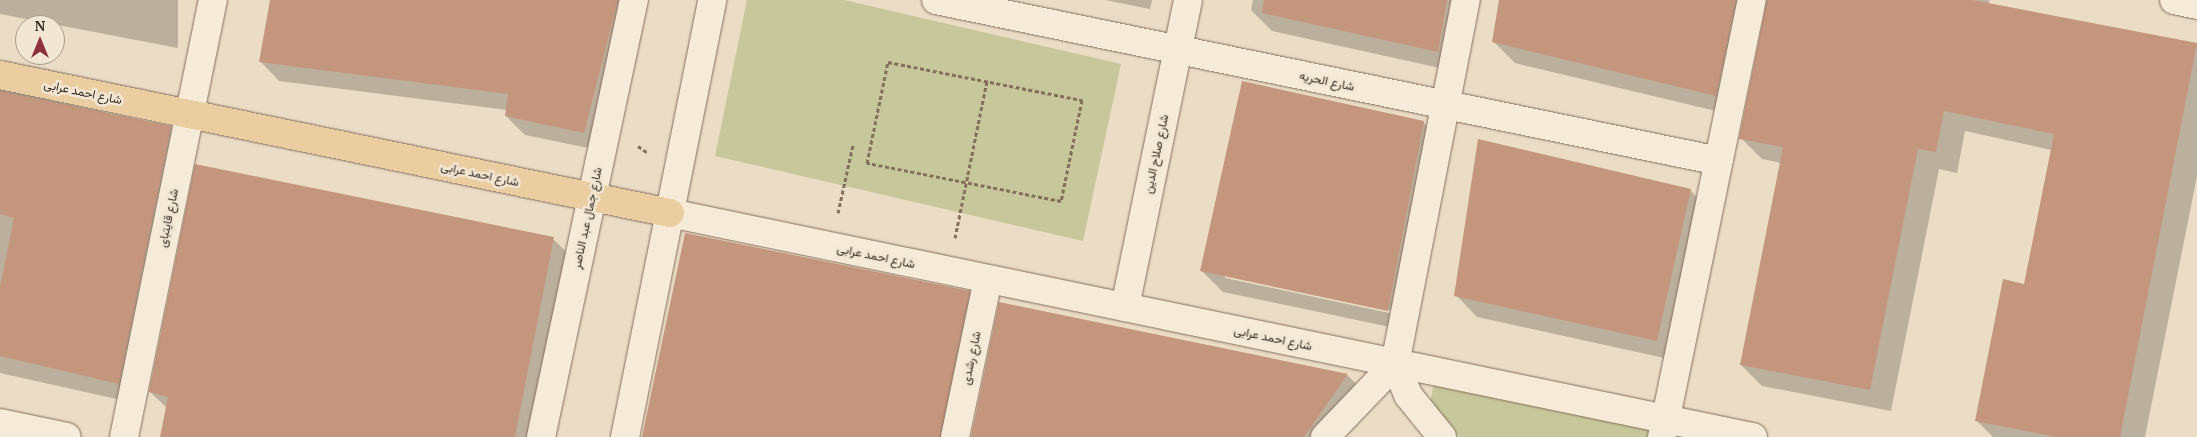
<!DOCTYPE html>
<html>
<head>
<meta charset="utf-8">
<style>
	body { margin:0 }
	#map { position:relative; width:2197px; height:437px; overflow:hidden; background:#eadcc5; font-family:"PT Serif",Vazirmatn,serif }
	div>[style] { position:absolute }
	.green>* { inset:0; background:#c6c79a }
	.shadow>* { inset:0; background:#0003 }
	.building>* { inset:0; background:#c5967e }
	.path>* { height:3px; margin-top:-1.5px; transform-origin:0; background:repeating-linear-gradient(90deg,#846e5d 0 4px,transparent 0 6.5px) }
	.roads { filter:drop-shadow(0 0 1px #846e5d) drop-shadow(0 0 1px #846e5d) }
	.minor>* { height:28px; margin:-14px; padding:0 14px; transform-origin:14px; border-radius:14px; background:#f6ead8 }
	.secondary>* { height:28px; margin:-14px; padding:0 14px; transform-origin:14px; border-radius:14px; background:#f6ead8 }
	.primary>* { height:28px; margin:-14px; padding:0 14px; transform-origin:14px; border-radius:14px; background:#eacda0 }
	span { translate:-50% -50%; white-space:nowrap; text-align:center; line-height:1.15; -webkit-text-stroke:5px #f2e7d4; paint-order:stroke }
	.street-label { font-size:12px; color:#35281f }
	.north { position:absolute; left:15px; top:15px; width:50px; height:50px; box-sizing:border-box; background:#f2e7d4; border:1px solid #a69b8c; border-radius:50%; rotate:0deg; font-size:14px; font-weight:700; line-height:20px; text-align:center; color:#35281f }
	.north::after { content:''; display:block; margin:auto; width:18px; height:22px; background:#8d323a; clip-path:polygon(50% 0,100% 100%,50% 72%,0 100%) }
</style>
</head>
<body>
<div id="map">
	<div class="green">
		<div style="clip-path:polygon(747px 0,844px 0,1121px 64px,1083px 241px,715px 156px)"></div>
		<div style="clip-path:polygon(1434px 382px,1653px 430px,1652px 437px,1460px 437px,1428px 414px)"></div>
	</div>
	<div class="shadow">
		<div style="clip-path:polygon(0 0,178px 0,178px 48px,0 14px)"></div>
		<div style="clip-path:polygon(271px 0,643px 0,603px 151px,525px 135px,506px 116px,507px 110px,279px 81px,260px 61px)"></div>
		<div style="clip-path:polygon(1105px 0,1152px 0,1150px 9px)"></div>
		<div style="clip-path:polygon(1253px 0,1472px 0,1458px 72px,1272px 31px,1251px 10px)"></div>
		<div style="clip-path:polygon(1500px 0,1989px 0,1990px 5px,2197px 44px,2197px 176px,2145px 437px,1993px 437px,1976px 420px,2025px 285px,2052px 150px,1965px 131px,1957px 173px,1939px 169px,1891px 411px,1762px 386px,1741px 365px,1781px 163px,1762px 159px,1741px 138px,1768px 6px,1757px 18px,1737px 116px,1515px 63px,1494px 42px)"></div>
		<div style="clip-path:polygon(evenodd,1243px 82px,1424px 123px,1445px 144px,1409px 331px,1223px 292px,1202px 271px,1243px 82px,1225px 275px,1395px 311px,1394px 314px,1225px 278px,1225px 275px)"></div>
		<div style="clip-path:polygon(0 89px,171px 127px,191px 148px,139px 404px,0 373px)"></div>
		<div style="clip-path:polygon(1690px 190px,1711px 211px,1678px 361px,1477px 317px,1456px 295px)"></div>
		<div style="clip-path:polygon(553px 239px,573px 258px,537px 437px,162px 437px,167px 408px,150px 392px)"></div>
		<div style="clip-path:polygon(969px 292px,987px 311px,961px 437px,643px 437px)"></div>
		<div style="clip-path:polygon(1000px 304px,1347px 375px,1366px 393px,1335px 437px,972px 437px)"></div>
	</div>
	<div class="building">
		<div style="clip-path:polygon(270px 0,618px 0,584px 133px,505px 116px,508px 94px,259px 62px)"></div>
		<div style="clip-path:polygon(1264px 0,1447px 0,1438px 52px,1262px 13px)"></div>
		<div style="clip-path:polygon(1499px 0,1736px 0,1716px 96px,1492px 42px)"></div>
		<div style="clip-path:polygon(1767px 0,1972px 0,2197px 43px,2120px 437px,2057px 437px,1975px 421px,2003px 279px,2024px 284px,2054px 134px,1944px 111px,1936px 152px,1918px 149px,1870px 390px,1740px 365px,1783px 147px,1739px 139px)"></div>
		<div style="clip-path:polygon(1242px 81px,1424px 121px,1388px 311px,1200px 271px)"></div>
		<div style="clip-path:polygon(0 91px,171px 126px,119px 384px,0 356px,0 287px,14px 218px,0 214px)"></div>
		<div style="clip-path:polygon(1478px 139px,1691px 189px,1657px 341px,1454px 296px)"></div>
		<div style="clip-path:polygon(195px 164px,554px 237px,515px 437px,160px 437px,168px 397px,149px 392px)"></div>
		<div style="clip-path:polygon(685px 233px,970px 291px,940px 437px,642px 437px)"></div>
		<div style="clip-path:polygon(999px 302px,1348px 374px,1304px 437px,971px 437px)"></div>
	</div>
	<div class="path">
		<div style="left:888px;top:62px;width:198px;rotate:11.1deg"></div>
		<div style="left:1082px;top:100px;width:103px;rotate:101.7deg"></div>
		<div style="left:1061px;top:201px;width:198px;rotate:-168.9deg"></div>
		<div style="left:867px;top:163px;width:103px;rotate:-78.3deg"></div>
		<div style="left:638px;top:146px;width:12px;rotate:35deg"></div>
		<div style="left:838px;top:213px;width:70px;rotate:-77.6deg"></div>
		<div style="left:955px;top:238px;width:160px;rotate:-78.5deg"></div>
	</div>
	<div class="roads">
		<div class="minor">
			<div style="left:936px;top:0;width:799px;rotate:11.62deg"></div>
			<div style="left:2174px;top:0;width:24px;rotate:12deg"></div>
			<div style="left:670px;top:213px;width:1106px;rotate:11.69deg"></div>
			<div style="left:1125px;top:307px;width:313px;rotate:-78.4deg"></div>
			<div style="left:1395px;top:364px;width:371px;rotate:-79deg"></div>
			<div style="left:1395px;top:364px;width:34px;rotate:67deg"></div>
			<div style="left:1408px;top:395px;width:54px;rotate:51deg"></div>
			<div style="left:0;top:423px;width:68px;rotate:11.8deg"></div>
			<div style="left:124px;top:437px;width:446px;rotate:-78.5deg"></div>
			<div style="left:955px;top:437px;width:161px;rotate:-78.2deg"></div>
			<div style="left:1325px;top:437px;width:101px;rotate:-46.2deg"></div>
			<div style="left:1662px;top:437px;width:446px;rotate:-78.4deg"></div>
		</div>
		<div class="secondary">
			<div style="left:541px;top:437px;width:447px;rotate:-78deg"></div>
			<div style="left:625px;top:437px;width:446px;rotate:-78.7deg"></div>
		</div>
		<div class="primary">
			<div style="left:0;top:75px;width:684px;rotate:11.64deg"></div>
		</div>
	</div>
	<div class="street-label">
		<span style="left:1327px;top:81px;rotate:12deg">شارع الحريه</span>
		<span style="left:83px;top:92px;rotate:12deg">شارع احمد عرابى</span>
		<span style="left:1156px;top:154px;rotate:-78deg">شارع صلاح الدين</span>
		<span style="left:480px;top:174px;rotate:12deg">شارع احمد عرابى</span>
		<span style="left:168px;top:218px;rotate:-78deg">شارع قايتباى</span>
		<span style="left:587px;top:218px;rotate:-78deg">شارع جمال عبد الناصر</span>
		<span style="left:876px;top:256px;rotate:12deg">شارع احمد عرابى</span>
		<span style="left:1273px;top:338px;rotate:12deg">شارع احمد عرابى</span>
		<span style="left:971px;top:358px;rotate:-78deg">شارع رشدى</span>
	</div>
	<div class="north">N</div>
</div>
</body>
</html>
